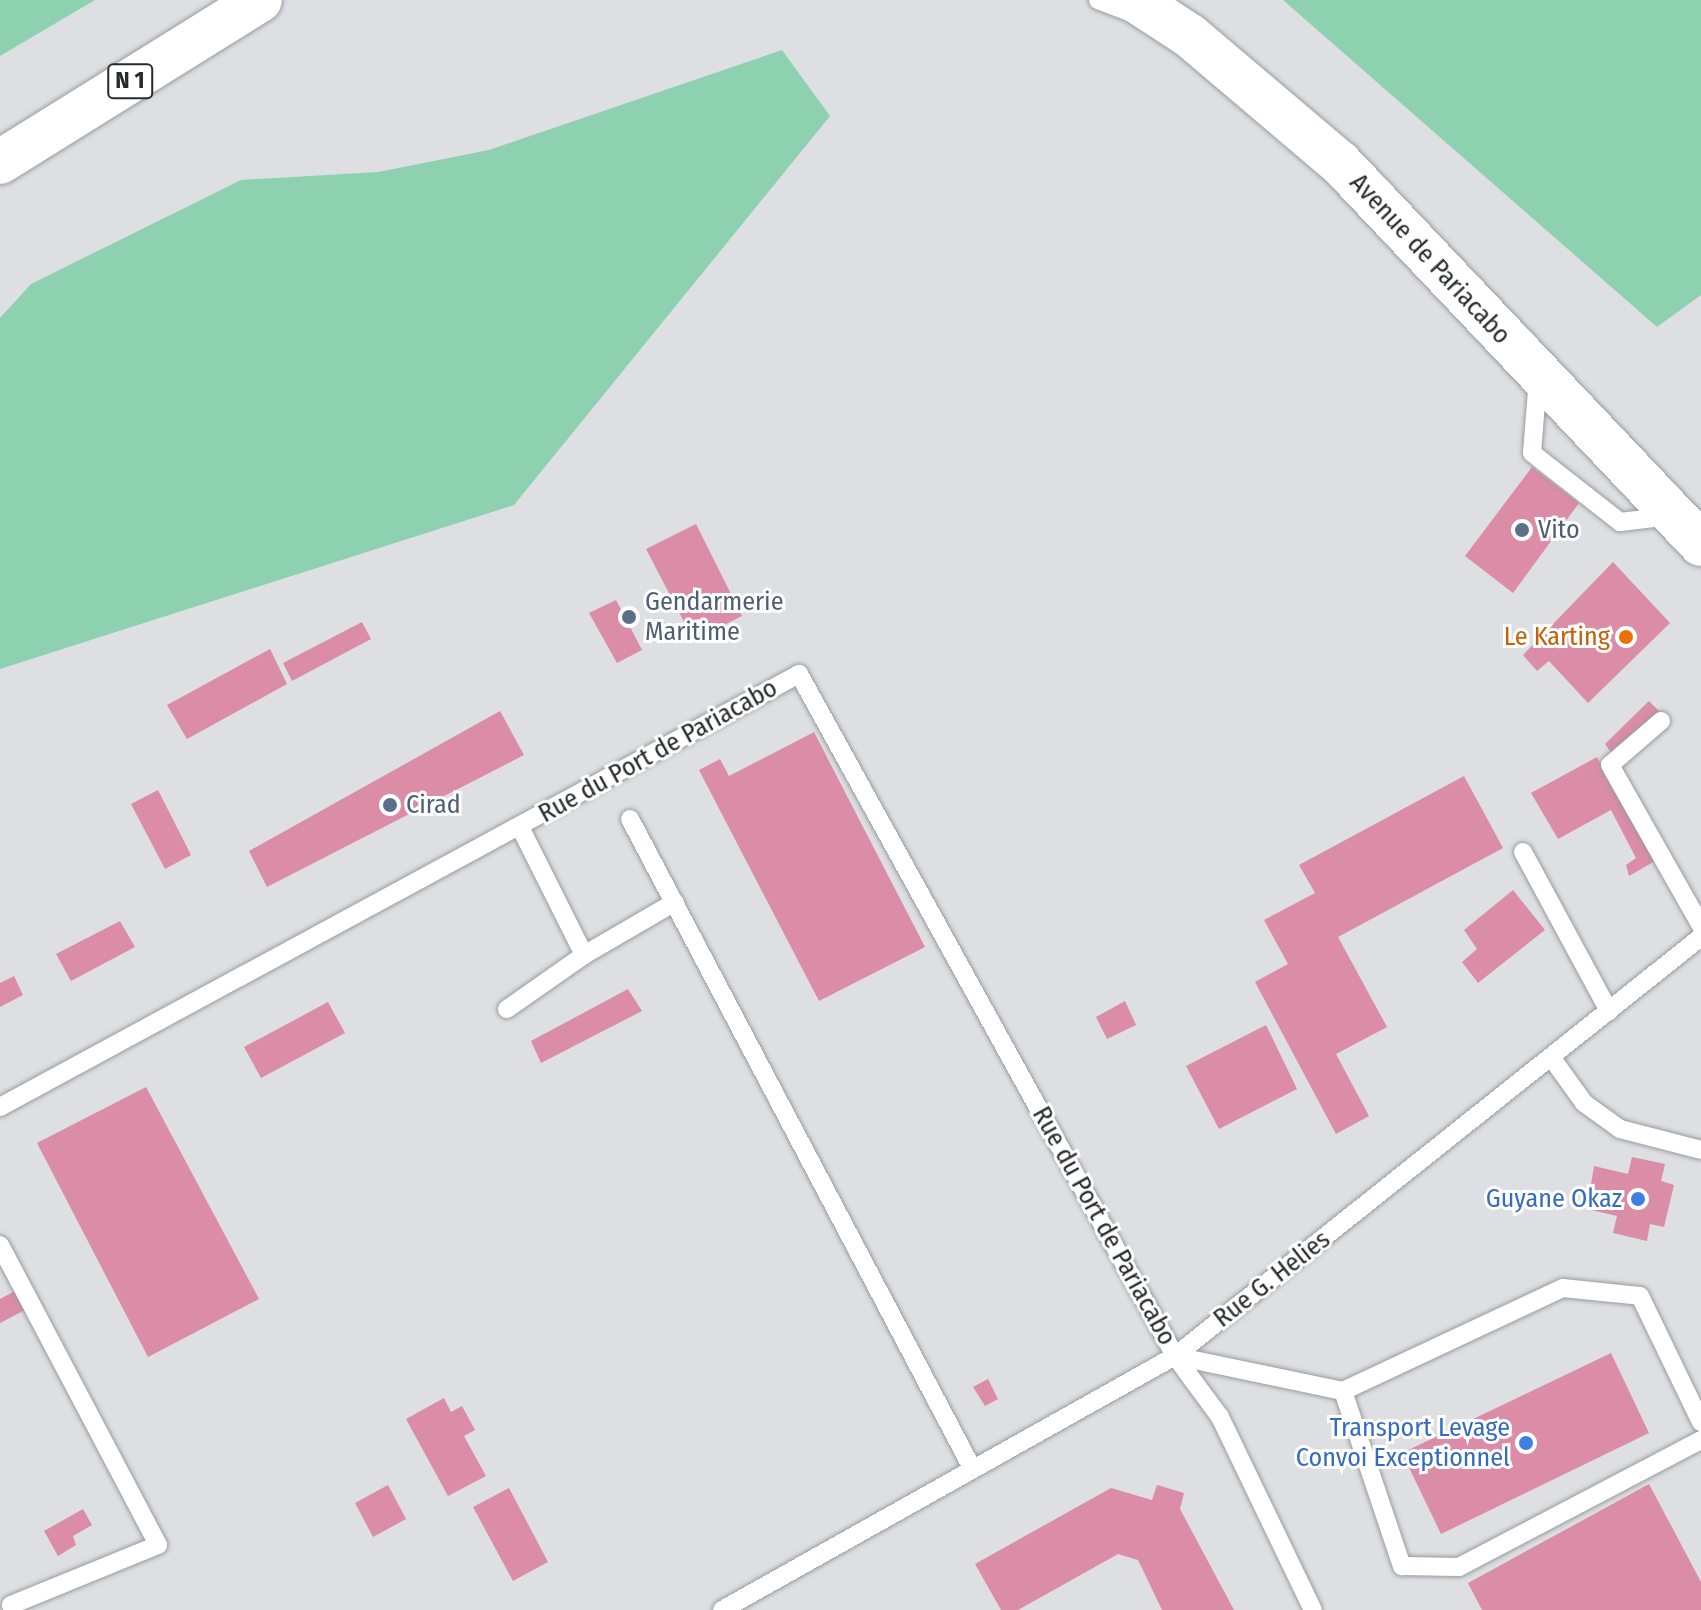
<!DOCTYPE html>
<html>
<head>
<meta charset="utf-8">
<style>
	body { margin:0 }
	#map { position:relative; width:1701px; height:1610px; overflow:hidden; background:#dddfe3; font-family:"Fira Sans Condensed",sans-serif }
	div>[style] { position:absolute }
	.green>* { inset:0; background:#8ed1b1 }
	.building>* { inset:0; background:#db8ca6 }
	.roads { filter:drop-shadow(0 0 2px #999b9f) drop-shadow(0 0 2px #999b9f) }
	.lane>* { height:18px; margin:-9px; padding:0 9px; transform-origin:9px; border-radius:9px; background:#fff }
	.secondary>* { height:44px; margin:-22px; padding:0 22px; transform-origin:22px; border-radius:22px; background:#fff }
	.primary>* { height:44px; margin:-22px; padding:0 22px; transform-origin:22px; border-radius:22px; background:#fff }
	.dots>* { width:22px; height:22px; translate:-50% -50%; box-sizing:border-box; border:4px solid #fff; border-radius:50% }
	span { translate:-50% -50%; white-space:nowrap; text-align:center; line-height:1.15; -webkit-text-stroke:6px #fff; paint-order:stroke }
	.shield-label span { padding:2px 6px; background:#fff; border:2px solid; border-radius:6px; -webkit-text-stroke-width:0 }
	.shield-label { font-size:24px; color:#292a2b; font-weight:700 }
	.street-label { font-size:26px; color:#292a2b }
	.service-label { font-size:26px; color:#4e5e75 }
	.left { translate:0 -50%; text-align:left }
	.food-label { font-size:26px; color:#c56008 }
	.right { translate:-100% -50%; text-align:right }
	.shop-label { font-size:26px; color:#366cbe }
</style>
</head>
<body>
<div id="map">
	<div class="green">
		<div style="clip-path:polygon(0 0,95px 0,0 56px)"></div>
		<div style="clip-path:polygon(1283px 0,1701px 0,1701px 295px,1657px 327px)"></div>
		<div style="clip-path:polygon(782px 50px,830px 116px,514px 505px,0 669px,0 318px,31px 284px,241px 180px,378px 172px,489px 150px)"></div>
	</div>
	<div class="building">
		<div style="clip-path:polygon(1532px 467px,1579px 503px,1513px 593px,1465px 556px)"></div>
		<div style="clip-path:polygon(696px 524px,742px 616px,726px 624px,729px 634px,718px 639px,713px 632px,694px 641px,646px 549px)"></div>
		<div style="clip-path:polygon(1613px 562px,1670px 623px,1588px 703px,1549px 661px,1537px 671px,1523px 655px)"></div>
		<div style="clip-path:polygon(616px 600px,642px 650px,617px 663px,589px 613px)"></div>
		<div style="clip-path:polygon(362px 622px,371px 639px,292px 681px,283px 663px)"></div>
		<div style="clip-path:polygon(270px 649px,287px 684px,187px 739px,167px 705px)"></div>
		<div style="clip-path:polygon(1649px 701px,1663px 715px,1615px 758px,1605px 744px)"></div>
		<div style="clip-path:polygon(500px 711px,524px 755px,267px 887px,249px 851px)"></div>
		<div style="clip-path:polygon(814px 732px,925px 947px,819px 1001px,699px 770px,720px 759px,729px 776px)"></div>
		<div style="clip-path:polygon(1597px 757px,1655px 861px,1629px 876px,1626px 865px,1636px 858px,1611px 810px,1558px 839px,1531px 793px)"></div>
		<div style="clip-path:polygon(1464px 776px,1503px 848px,1338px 937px,1387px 1027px,1336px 1054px,1369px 1116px,1336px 1134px,1255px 982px,1288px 964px,1264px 920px,1315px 893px,1299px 865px)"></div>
		<div style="clip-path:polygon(158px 790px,191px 855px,165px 869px,131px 804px)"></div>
		<div style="clip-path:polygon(1513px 890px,1545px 930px,1478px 983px,1462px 962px,1477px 949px,1464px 930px)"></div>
		<div style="clip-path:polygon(120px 921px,135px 947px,71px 981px,56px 954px)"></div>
		<div style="clip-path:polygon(14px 976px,23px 995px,0 1007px,0 983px)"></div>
		<div style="clip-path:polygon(628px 989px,642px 1011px,541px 1063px,531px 1041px)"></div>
		<div style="clip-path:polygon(1125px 1001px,1136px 1025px,1107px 1039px,1096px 1017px)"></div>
		<div style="clip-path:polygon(328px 1002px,345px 1033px,261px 1078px,244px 1047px)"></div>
		<div style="clip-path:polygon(1266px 1025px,1297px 1089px,1219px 1129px,1186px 1066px)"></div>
		<div style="clip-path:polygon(146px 1087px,259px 1299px,148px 1357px,37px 1143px)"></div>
		<div style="clip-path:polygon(1632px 1157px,1665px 1164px,1661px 1181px,1674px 1185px,1664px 1227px,1650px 1224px,1647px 1241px,1613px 1233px,1617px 1216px,1587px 1209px,1594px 1166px,1628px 1174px)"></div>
		<div style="clip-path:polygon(15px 1291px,25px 1310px,0 1323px,0 1299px)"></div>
		<div style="clip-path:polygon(1611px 1353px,1649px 1433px,1441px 1534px,1402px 1453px)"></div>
		<div style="clip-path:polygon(988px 1379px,998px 1399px,985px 1406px,973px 1387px)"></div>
		<div style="clip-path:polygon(444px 1398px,451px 1412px,462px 1406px,475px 1430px,464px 1436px,486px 1476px,448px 1496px,406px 1419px)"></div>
		<div style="clip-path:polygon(1649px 1484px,1701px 1582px,1701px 1610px,1482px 1610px,1468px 1583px)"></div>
		<div style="clip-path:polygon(388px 1485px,406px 1519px,373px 1537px,355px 1503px)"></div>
		<div style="clip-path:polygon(1157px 1485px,1184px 1493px,1180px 1509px,1234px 1610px,1162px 1610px,1138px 1560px,1118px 1554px,1018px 1610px,1001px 1610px,975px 1564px,1111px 1488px,1152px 1500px)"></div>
		<div style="clip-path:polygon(509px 1488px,548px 1562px,513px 1581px,473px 1507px)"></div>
		<div style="clip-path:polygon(83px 1509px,92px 1525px,73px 1536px,76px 1545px,58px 1556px,44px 1531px)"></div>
	</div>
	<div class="roads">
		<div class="lane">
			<div style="left:1098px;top:0;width:40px;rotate:21deg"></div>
			<div style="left:1538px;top:378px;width:75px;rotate:94.6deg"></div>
			<div style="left:1532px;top:453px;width:112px;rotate:38.1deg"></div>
			<div style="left:1620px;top:522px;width:51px;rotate:-6.7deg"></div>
			<div style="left:1661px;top:721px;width:67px;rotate:139.2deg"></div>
			<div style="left:1610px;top:765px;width:185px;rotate:60.5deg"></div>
			<div style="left:630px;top:819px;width:731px;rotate:62.21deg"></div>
			<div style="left:520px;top:827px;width:143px;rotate:63.4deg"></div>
			<div style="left:1523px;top:852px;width:181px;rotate:61.6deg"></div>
			<div style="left:507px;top:1009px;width:94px;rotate:-35deg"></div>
			<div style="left:584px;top:955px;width:105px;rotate:-30.2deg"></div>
			<div style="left:1551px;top:1057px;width:57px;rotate:54.3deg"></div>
			<div style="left:1584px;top:1103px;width:44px;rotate:35.8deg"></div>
			<div style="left:1620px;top:1129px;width:84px;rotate:14.5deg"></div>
			<div style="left:0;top:1107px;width:909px;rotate:-28.45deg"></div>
			<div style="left:799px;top:674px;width:779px;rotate:61.13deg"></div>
			<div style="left:1175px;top:1356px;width:76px;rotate:53.6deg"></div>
			<div style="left:1220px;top:1417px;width:214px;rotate:64.3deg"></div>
			<div style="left:0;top:1245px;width:339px;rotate:62.2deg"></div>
			<div style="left:158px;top:1545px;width:159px;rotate:157.8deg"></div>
			<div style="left:1175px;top:1356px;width:172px;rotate:11.8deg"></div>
			<div style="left:1343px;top:1391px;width:243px;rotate:-25.1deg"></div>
			<div style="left:1563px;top:1288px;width:77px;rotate:5.9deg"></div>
			<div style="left:1640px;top:1296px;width:140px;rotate:64.2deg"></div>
			<div style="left:1343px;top:1391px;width:185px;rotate:71.4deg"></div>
			<div style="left:1402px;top:1566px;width:57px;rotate:1deg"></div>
			<div style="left:1459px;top:1567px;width:273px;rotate:-27.7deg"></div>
			<div style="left:722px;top:1610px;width:519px;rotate:-29.28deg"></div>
			<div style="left:1175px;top:1356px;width:672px;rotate:-38.54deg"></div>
		</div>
		<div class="secondary">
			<div style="left:1135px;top:0;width:66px;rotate:33.2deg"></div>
			<div style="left:1190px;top:36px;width:197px;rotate:40.3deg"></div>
			<div style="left:1340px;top:163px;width:525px;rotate:46.54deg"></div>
		</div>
		<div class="primary">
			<div style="left:0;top:162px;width:306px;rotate:-31.9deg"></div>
		</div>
	</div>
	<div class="dots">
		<div style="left:1522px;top:530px;background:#5c6f8a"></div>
		<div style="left:629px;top:617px;background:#5c6f8a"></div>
		<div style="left:1626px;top:637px;background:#e8710a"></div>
		<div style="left:390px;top:805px;background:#5c6f8a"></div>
		<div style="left:1638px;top:1199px;background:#3f7fe0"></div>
		<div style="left:1526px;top:1443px;background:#3f7fe0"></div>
	</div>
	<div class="shield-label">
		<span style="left:130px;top:81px">N 1</span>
	</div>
	<div class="street-label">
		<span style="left:1430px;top:259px;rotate:47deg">Avenue de Pariacabo</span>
		<span style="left:658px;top:751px;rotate:-29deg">Rue du Port de Pariacabo</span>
		<span style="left:1104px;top:1226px;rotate:61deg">Rue du Port de Pariacabo</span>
		<span style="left:1272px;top:1279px;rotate:-38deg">Rue G. Helies</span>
	</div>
	<div class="service-label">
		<span class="left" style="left:1538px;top:530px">Vito</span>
		<span class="left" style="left:645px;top:617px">Gendarmerie<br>Maritime</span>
		<span class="left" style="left:406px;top:805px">Cirad</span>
	</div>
	<div class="food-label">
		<span class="right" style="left:1610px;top:637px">Le Karting</span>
	</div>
	<div class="shop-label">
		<span class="right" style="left:1622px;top:1199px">Guyane Okaz</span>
		<span class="right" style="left:1510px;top:1443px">Transport Levage<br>Convoi Exceptionnel</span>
	</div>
</div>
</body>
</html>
